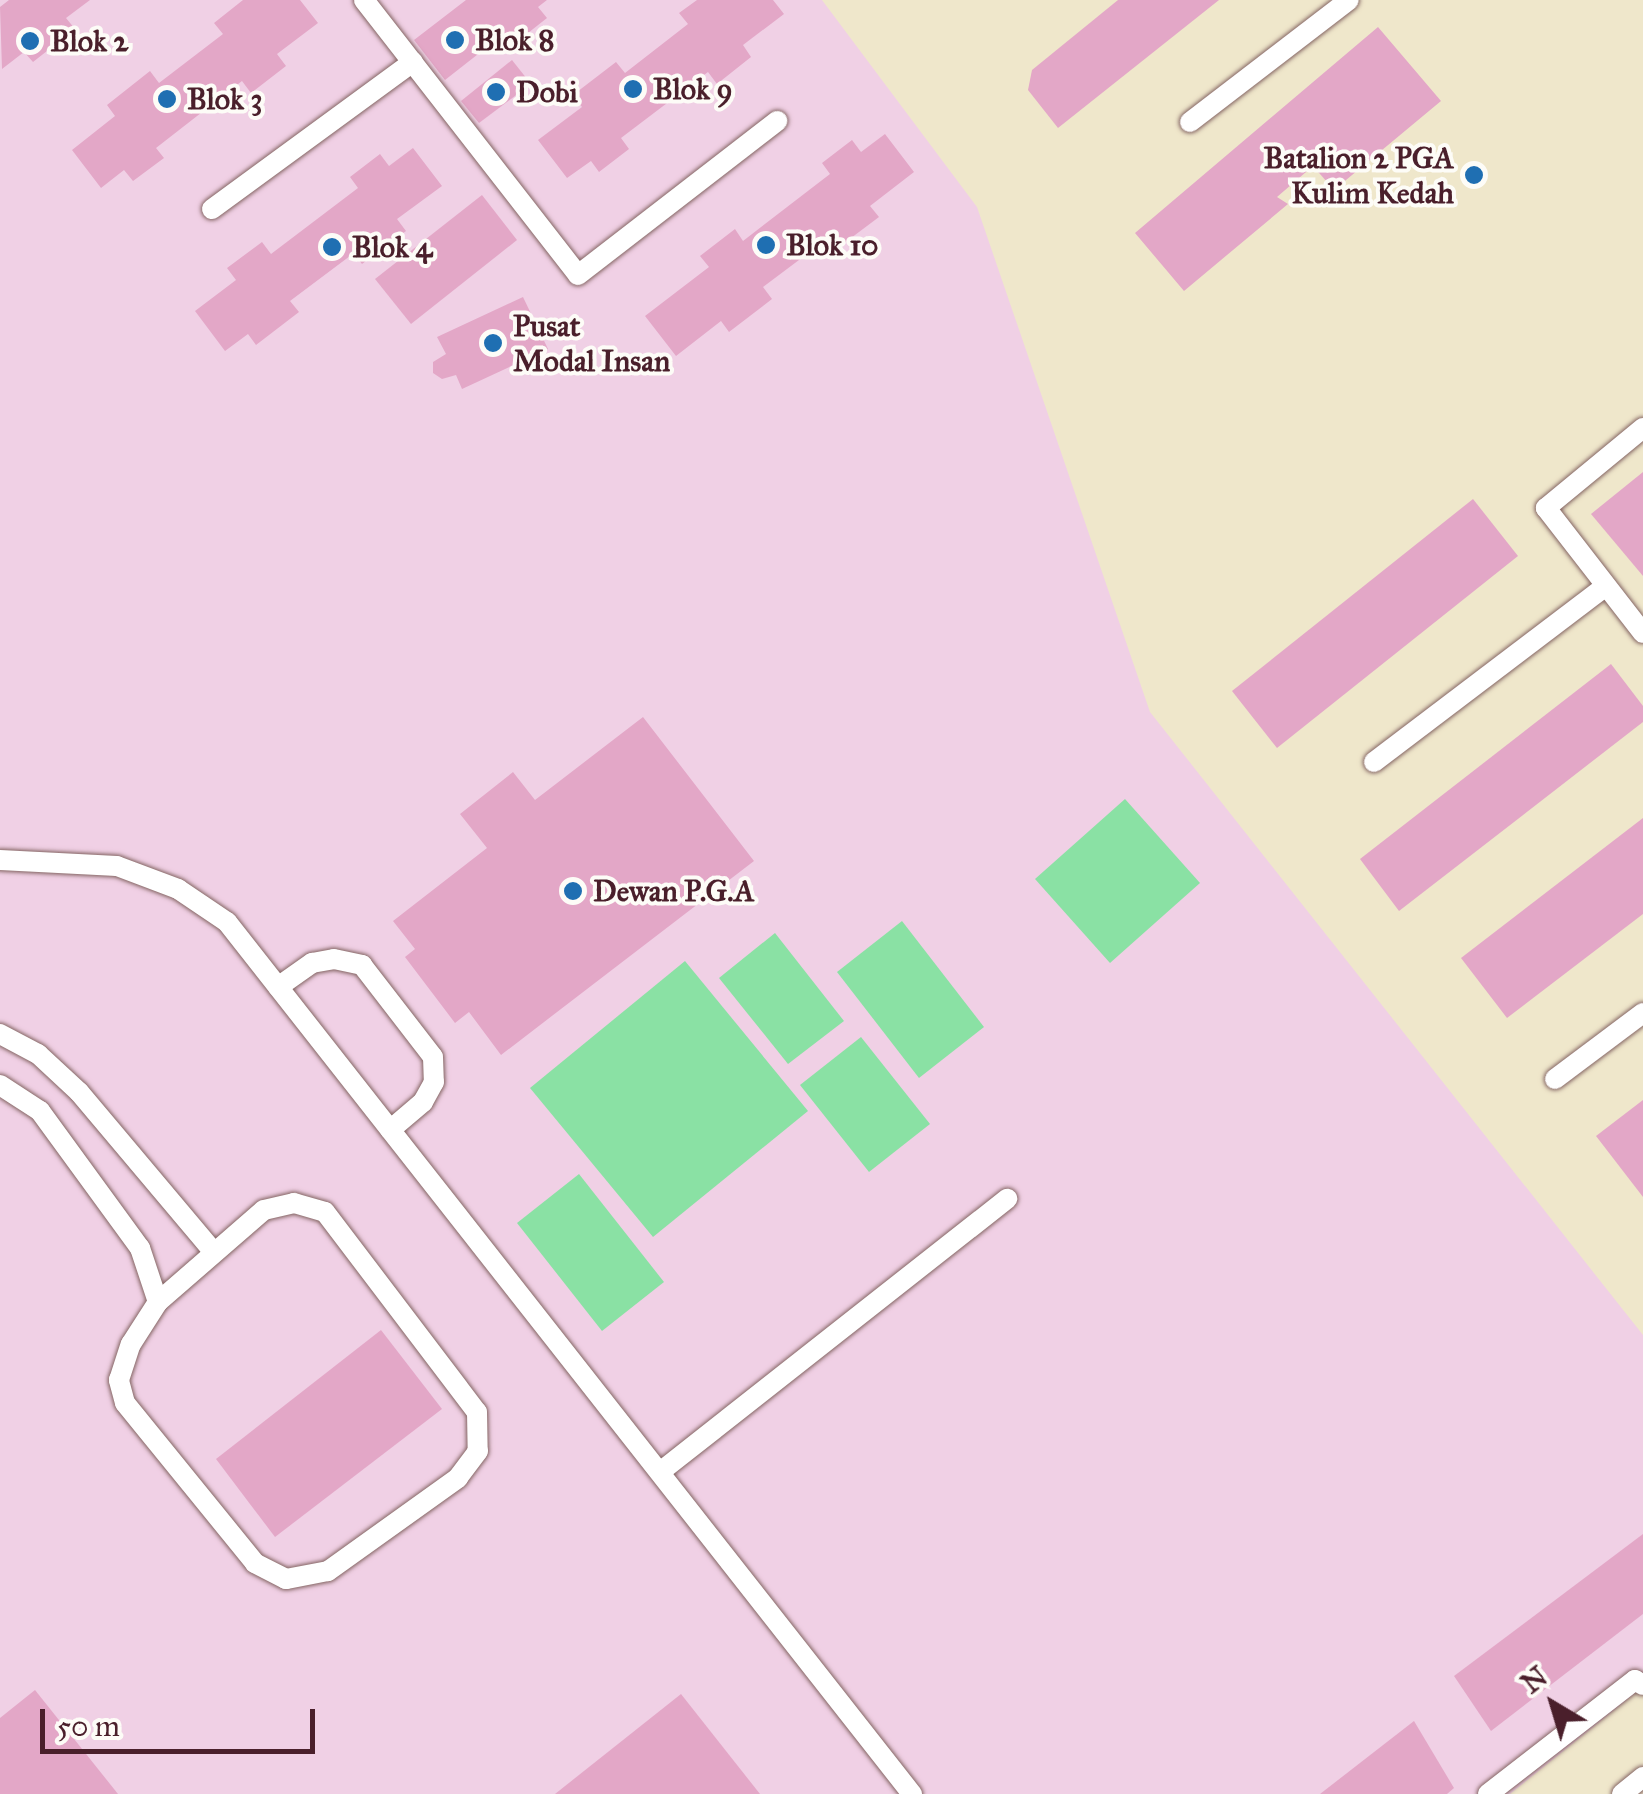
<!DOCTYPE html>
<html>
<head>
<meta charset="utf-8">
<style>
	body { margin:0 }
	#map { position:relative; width:1643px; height:1794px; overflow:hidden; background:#efe7cb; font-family:"IM FELL Great Primer",serif }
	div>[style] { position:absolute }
	.built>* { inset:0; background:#f0d0e5 }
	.green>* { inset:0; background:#8ae1a4 }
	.building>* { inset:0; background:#e3a7c7 }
	.roads { filter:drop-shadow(0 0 2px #846563) drop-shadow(0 0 2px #846563) }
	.service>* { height:20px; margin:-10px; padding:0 10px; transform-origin:10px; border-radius:10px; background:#fff }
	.dots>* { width:28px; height:28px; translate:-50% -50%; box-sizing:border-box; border:5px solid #fdfcf7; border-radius:50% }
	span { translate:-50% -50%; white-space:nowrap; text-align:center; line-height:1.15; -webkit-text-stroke:8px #fdfcf7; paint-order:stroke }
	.poi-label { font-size:30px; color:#4a1f2b; font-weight:700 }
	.left { translate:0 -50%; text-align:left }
	.right { translate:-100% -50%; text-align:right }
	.north { position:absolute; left:1503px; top:1654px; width:100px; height:100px; -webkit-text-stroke:8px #fdfcf7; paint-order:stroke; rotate:322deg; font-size:28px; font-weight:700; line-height:40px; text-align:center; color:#4a1f2b }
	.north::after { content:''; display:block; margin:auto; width:35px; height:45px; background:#4a1f2b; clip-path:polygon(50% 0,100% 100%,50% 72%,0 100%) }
	.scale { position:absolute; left:40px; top:1709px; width:275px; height:45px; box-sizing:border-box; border:5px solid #4a1f2b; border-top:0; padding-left:12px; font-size:30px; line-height:35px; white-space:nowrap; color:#4a1f2b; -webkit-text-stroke:8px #fdfcf7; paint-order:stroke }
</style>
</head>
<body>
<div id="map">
	<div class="built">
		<div style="clip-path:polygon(0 0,822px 0,977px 207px,1150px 712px,1643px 1335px,1643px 1687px,1510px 1794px,0 1794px)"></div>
	</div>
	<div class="green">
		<div style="clip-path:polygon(1125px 799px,1200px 883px,1110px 963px,1035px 879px)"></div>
		<div style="clip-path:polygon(902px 921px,984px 1027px,919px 1078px,837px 972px)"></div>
		<div style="clip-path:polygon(775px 933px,844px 1021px,788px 1064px,719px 978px)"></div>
		<div style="clip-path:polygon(685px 961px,808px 1111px,653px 1237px,530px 1088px)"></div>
		<div style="clip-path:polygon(861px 1037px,930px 1124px,869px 1172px,800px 1085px)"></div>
		<div style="clip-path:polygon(579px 1174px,664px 1282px,602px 1331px,517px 1223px)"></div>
	</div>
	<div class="building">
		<div style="clip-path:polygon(9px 0,90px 0,66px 18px,75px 29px,33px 62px,24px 52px,2px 69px,0 7px)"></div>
		<div style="clip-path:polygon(243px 0,300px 0,318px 23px,277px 54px,286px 66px,251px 93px,242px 81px,156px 148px,164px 158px,133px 181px,124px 170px,101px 188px,72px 150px,115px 116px,107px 105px,150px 71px,159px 83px,223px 34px,214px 23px)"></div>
		<div style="clip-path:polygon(466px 0,547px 0,538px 7px,547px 18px,505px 51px,496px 40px,445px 80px,414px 40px)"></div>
		<div style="clip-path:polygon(697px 0,773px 0,784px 14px,743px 45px,751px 57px,717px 84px,708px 72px,621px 138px,629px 149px,599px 172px,591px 161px,567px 178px,538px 140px,582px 107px,573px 95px,616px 62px,625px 73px,688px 24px,679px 13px)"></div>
		<div style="clip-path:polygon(1118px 0,1219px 0,1058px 128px,1028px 90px,1032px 70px)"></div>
		<div style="clip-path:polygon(1378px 27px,1441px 101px,1334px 190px,1313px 166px,1277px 197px,1288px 204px,1184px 291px,1135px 233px)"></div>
		<div style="clip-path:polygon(512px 60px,531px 84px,479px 123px,461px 101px)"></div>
		<div style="clip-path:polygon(885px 134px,914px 172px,870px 206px,879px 217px,835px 250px,827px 239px,763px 287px,772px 299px,729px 332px,721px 321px,676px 356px,645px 316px,709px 267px,700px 256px,735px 229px,743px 241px,830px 174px,822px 163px,852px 140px,861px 152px)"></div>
		<div style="clip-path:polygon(413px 148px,442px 186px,397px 219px,406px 231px,362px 264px,354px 253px,290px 301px,299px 312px,256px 345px,248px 334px,225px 351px,195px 311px,236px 280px,227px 268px,262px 242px,271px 254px,358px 188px,350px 177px,380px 154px,389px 166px)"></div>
		<div style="clip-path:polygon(482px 195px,517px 240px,411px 324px,375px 279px)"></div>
		<div style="clip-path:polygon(523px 297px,548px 349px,462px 389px,456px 375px,442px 379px,433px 373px,433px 362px,446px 354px,437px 337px)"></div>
		<div style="clip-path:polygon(1643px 472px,1643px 576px,1591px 514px)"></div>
		<div style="clip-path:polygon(1473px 499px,1518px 556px,1277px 748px,1232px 691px)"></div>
		<div style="clip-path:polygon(1611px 664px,1643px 706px,1643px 722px,1399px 911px,1360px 859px)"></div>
		<div style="clip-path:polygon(643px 717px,754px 861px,501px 1055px,469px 1012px,455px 1023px,405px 957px,415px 949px,393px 921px,487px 848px,460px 814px,513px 772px,535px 800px)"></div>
		<div style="clip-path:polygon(1643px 818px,1643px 914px,1507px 1018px,1461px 958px)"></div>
		<div style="clip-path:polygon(1643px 1100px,1643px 1197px,1596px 1136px)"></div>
		<div style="clip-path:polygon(381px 1330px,442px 1409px,275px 1537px,216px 1459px)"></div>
		<div style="clip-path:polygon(1643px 1534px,1643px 1614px,1491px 1731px,1454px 1676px)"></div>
		<div style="clip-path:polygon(35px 1690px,118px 1794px,0 1794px,0 1718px)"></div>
		<div style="clip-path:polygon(681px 1694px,760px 1794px,555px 1794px)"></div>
		<div style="clip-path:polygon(1414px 1721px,1454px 1788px,1447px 1794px,1320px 1794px)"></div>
	</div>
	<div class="roads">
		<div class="service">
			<div style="left:364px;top:0;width:348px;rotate:52.1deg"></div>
			<div style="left:578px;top:275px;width:252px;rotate:-37.7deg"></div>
			<div style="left:1190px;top:122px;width:200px;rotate:-37.5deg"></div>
			<div style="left:212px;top:209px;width:249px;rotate:-36.2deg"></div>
			<div style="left:1643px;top:428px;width:126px;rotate:140.5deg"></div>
			<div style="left:1546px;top:508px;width:158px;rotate:52.2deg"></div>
			<div style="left:1374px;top:762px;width:291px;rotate:-37.2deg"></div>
			<div style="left:0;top:860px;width:117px;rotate:2.9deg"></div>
			<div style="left:117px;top:866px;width:65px;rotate:20.7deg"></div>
			<div style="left:178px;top:889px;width:59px;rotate:34deg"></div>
			<div style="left:227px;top:922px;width:1109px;rotate:51.85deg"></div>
			<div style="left:278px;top:987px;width:42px;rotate:-35.2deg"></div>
			<div style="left:312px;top:963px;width:22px;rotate:-10deg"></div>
			<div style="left:334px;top:959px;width:29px;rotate:12deg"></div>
			<div style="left:362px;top:965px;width:116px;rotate:52.3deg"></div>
			<div style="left:433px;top:1057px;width:25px;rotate:88deg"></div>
			<div style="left:434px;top:1082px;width:23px;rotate:119deg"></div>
			<div style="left:423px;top:1102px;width:43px;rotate:139.7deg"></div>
			<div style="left:0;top:1034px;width:43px;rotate:27.8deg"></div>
			<div style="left:38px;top:1054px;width:56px;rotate:42.8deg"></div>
			<div style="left:79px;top:1092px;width:208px;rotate:49.9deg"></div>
			<div style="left:1555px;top:1079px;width:110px;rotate:-36.9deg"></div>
			<div style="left:0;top:1085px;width:48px;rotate:33deg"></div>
			<div style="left:40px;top:1111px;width:170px;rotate:53.9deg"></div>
			<div style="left:140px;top:1248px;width:57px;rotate:71.6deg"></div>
			<div style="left:294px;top:1203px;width:32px;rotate:16deg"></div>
			<div style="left:325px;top:1212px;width:251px;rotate:52.8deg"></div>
			<div style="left:477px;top:1412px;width:39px;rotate:89deg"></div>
			<div style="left:478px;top:1451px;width:34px;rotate:127deg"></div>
			<div style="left:458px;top:1478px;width:160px;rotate:144.4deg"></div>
			<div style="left:328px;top:1571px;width:43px;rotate:169.2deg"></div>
			<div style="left:286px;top:1579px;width:35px;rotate:-153deg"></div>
			<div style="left:255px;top:1563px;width:206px;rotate:-129.1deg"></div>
			<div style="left:125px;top:1403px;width:24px;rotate:-105deg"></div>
			<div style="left:119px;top:1380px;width:38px;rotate:-72deg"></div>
			<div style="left:131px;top:1344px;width:50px;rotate:-57.3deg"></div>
			<div style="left:158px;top:1302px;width:140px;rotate:-41deg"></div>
			<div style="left:264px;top:1210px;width:31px;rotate:-13deg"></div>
			<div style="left:660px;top:1472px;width:442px;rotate:-38.2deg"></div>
			<div style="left:1488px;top:1794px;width:186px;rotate:-37.8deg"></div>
			<div style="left:1635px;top:1680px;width:9px;rotate:32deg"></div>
			<div style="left:1622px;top:1794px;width:27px;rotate:-39deg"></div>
		</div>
	</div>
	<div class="dots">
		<div style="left:455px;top:40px;background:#1f6fb2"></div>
		<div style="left:30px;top:41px;background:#1f6fb2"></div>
		<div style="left:633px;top:89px;background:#1f6fb2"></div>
		<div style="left:496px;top:92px;background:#1f6fb2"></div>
		<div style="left:167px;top:99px;background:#1f6fb2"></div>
		<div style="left:1474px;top:175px;background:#1f6fb2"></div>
		<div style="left:766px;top:245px;background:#1f6fb2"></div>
		<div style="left:332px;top:247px;background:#1f6fb2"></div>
		<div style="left:493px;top:343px;background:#1f6fb2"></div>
		<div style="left:573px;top:891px;background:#1f6fb2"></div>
	</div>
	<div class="poi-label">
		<span class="left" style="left:475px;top:40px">Blok 8</span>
		<span class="left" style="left:50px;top:41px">Blok 2</span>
		<span class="left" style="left:653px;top:89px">Blok 9</span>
		<span class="left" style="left:516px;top:92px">Dobi</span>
		<span class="left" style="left:187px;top:99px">Blok 3</span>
		<span class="right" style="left:1454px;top:175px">Batalion 2 PGA<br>Kulim Kedah</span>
		<span class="left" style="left:786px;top:245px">Blok 10</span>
		<span class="left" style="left:352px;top:247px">Blok 4</span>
		<span class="left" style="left:513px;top:343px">Pusat<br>Modal Insan</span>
		<span class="left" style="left:593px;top:891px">Dewan P.G.A</span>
	</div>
	<div class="north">N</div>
	<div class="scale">50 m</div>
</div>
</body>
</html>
